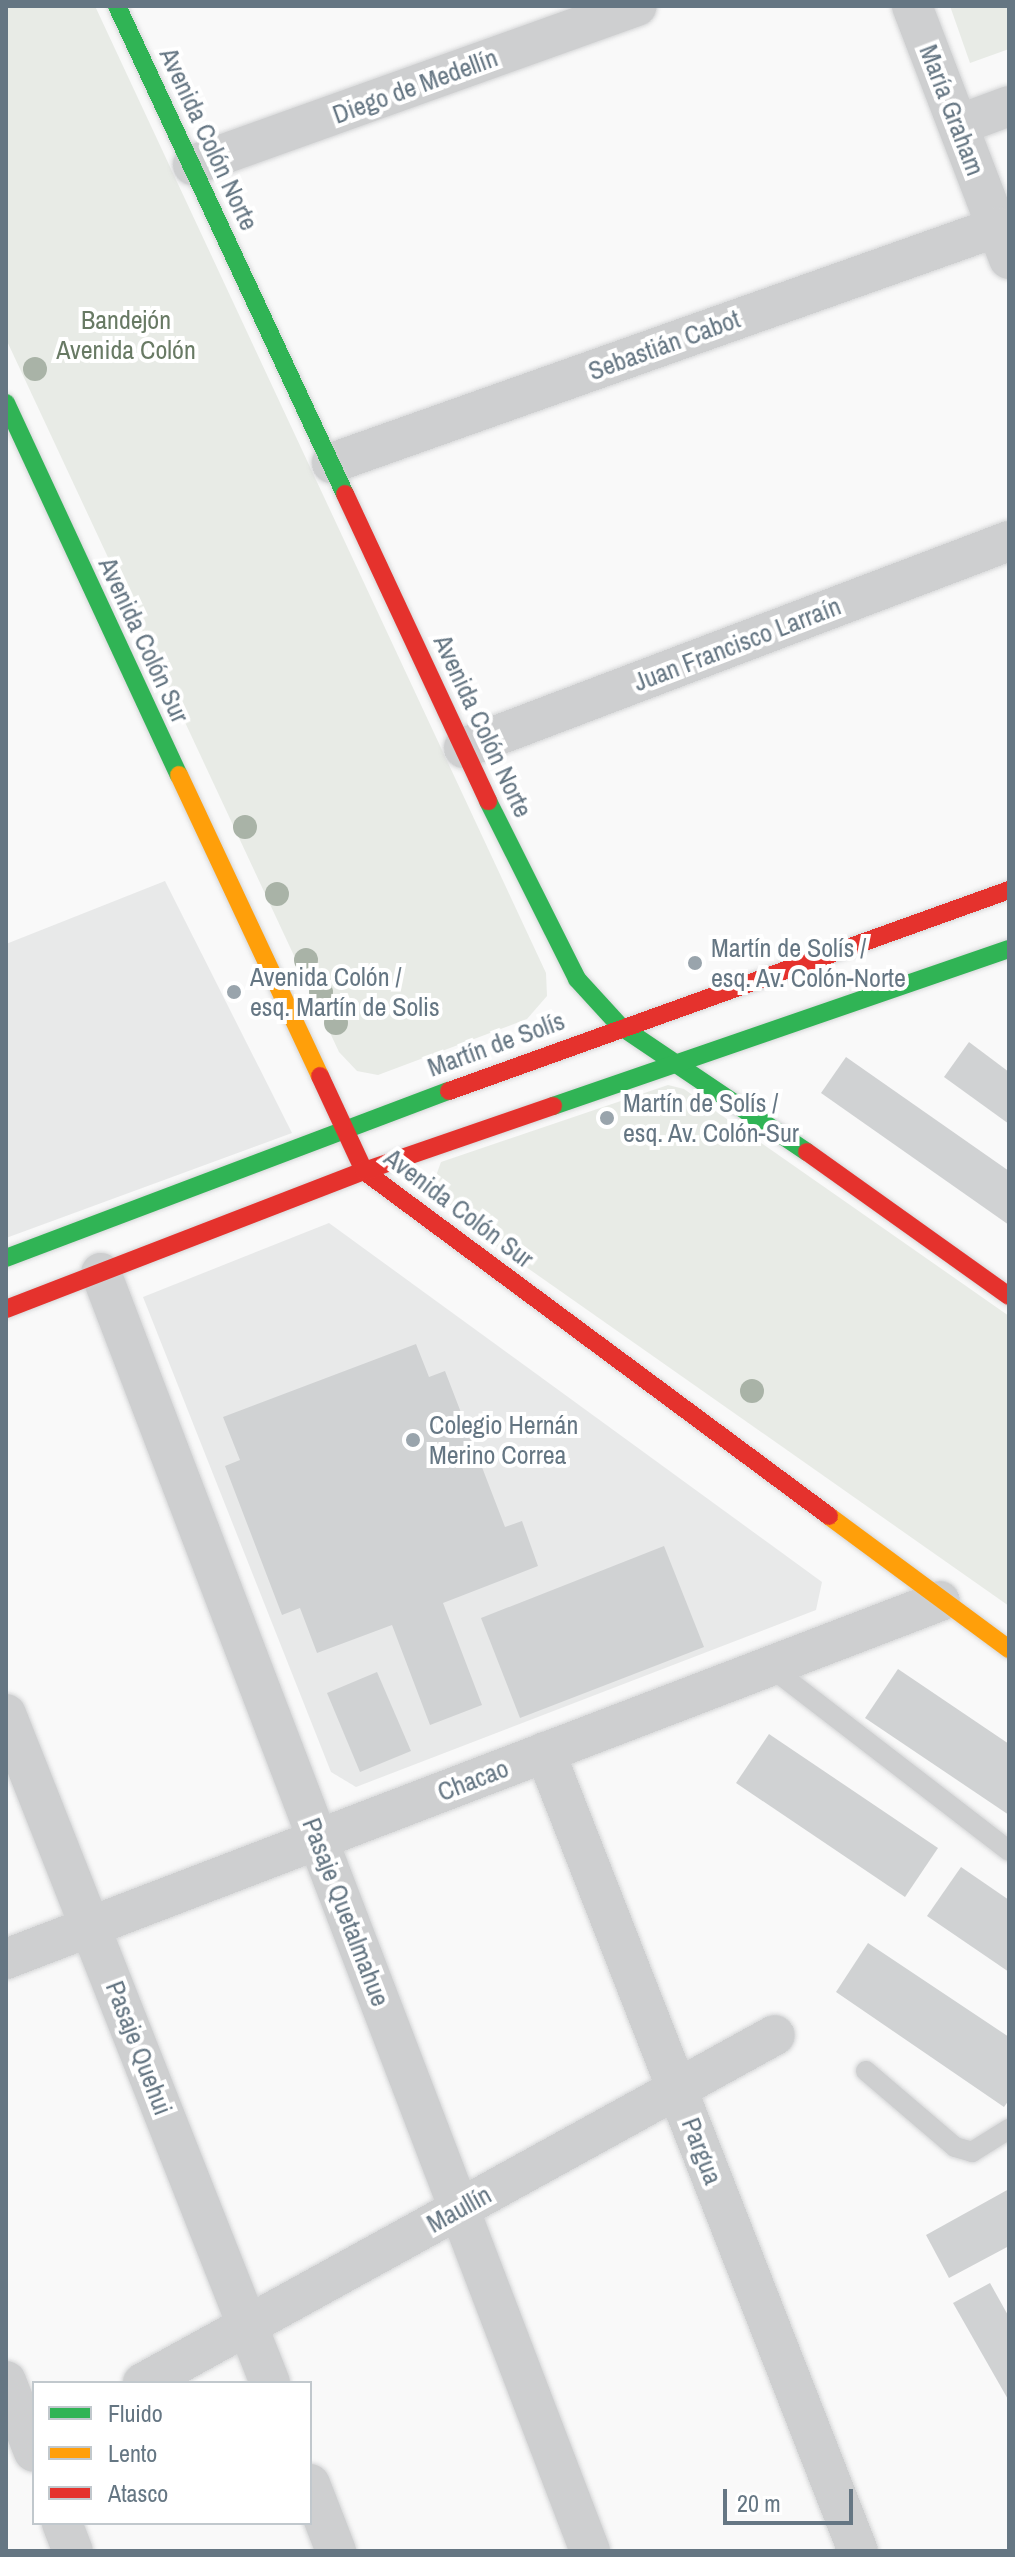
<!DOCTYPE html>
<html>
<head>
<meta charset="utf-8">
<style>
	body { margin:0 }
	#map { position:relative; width:1015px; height:2557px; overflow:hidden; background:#f9f9f9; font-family:"Archivo Narrow",sans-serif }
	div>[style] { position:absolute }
	.built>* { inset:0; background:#e8e9e9 }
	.green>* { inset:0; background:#e8ebe6 }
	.building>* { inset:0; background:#d0d2d3 }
	.roads { filter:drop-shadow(0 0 2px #d5d6d7) drop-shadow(0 0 2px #d5d6d7) }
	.lane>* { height:20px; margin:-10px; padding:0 10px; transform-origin:10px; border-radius:10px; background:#cecfd0 }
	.street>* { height:40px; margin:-20px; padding:0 20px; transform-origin:20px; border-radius:20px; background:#cecfd0 }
	.fast>* { height:18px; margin:-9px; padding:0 9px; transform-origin:9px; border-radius:9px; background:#30b455 }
	.slow>* { height:18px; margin:-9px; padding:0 9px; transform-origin:9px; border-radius:9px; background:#ff9f0a }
	.jam>* { height:18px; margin:-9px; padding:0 9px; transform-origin:9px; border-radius:9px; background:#e5322d }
	.trees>* { width:24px; height:24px; margin:-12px; border-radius:50%; background:#a9b3a7 }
	.dots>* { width:22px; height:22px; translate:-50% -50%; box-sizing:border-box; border:4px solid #fff; border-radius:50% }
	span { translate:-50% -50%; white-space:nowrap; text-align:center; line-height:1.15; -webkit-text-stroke:8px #fff; paint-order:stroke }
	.street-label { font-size:26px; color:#657683 }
	.park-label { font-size:26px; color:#687a64 }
	.poi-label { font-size:26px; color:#657683 }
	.left { translate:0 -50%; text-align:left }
	.frame { position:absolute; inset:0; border:8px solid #657683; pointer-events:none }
	.legend { position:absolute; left:32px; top:2381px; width:280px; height:144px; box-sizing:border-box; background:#fff; border:2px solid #c1c8cd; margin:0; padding:10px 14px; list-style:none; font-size:24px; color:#657683 }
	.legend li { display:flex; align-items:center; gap:16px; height:40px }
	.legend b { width:40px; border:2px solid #c1c8cd }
	.scale { position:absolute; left:723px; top:2489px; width:130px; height:36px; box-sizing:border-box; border:4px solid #657683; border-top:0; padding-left:10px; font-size:24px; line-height:28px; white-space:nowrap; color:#657683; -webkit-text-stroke:6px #fff; paint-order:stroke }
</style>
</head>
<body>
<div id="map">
	<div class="built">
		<div style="clip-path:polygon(165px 881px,292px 1133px,6px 1238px,6px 944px)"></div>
		<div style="clip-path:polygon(329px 1223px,822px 1582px,816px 1610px,356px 1787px,331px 1772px,143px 1297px)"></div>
	</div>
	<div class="green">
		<div style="clip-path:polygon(6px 6px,95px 6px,546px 973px,547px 996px,527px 1019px,378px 1075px,357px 1071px,339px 1052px,6px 339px)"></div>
		<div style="clip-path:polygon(950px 6px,1009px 6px,1009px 49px,970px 63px)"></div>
		<div style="clip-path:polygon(668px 1085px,684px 1089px,1009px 1316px,1009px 1606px,472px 1229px,441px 1196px,437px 1173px,441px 1162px)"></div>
	</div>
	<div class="building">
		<div style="clip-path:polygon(969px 1042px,1009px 1072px,1009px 1124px,944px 1077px)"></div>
		<div style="clip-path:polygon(846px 1057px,1009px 1171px,1009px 1225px,821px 1093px)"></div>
		<div style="clip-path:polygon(416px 1344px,429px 1377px,445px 1371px,505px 1527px,522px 1521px,538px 1566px,443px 1603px,482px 1705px,430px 1725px,392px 1625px,317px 1653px,300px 1608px,282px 1615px,225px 1466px,240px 1460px,223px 1417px)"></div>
		<div style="clip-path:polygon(664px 1546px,704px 1647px,520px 1718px,481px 1618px)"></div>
		<div style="clip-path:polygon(898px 1669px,1009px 1744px,1009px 1815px,865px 1718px)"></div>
		<div style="clip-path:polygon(377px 1672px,411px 1751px,360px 1772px,327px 1693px)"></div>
		<div style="clip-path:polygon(769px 1734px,938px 1848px,905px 1897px,736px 1783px)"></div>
		<div style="clip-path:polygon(961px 1867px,1009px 1900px,1009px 1972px,927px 1916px)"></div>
		<div style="clip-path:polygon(868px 1943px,1009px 2037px,1009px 2100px,1004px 2107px,836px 1992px)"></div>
		<div style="clip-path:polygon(1009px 2189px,1009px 2246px,949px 2278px,926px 2235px)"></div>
		<div style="clip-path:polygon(990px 2283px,1009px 2317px,1009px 2401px,953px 2303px)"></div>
	</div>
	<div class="roads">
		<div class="lane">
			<div style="left:769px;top:1666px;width:303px;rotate:37.6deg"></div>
			<div style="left:866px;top:2071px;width:117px;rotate:40.5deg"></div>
			<div style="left:955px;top:2147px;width:18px;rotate:16deg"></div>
			<div style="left:972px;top:2152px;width:44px;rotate:-31.9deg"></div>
		</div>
		<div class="street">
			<div style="left:912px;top:6px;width:271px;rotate:69deg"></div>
			<div style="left:958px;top:125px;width:54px;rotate:-20.4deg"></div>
			<div style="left:193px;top:165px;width:471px;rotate:-19.7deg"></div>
			<div style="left:332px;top:463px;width:706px;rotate:-19.54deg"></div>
			<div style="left:464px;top:748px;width:583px;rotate:-20.8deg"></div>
			<div style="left:101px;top:1273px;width:1368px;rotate:69.06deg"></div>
			<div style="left:6px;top:1714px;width:719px;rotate:68.46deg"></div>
			<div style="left:545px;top:1752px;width:858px;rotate:68.61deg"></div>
			<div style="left:6px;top:1959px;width:1000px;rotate:-20.97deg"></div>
			<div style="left:6px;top:2381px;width:76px;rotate:68.5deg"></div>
			<div style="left:143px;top:2383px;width:721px;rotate:-28.84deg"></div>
			<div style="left:310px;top:2484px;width:72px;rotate:68.8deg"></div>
			<div style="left:62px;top:2523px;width:30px;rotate:69deg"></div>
		</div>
		<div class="fast">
			<div style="left:117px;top:6px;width:539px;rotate:64.96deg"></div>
			<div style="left:6px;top:403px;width:410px;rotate:65.1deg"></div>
			<div style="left:488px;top:801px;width:199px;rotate:63.4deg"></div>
			<div style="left:577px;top:979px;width:64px;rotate:47.5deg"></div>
			<div style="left:620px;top:1026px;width:225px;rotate:34deg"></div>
			<div style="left:553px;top:1106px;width:482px;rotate:-19deg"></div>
			<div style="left:6px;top:1258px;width:473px;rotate:-20.7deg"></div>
		</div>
		<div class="slow">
			<div style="left:179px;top:775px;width:332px;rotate:64.9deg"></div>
			<div style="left:829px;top:1516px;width:224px;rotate:36.5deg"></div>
		</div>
		<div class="jam">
			<div style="left:345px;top:494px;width:339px;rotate:65deg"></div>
			<div style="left:320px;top:1076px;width:105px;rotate:65.1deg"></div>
			<div style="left:364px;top:1171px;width:579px;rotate:36.57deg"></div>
			<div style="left:449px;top:1091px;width:595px;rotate:-19.74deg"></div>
			<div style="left:807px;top:1152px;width:248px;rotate:35.5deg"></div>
			<div style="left:6px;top:1309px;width:384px;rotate:-21.1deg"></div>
			<div style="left:364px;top:1171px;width:200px;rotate:-19deg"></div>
		</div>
	</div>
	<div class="trees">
		<div style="left:35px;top:369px"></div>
		<div style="left:245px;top:827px"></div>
		<div style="left:277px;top:894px"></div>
		<div style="left:306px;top:960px"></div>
		<div style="left:321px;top:992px"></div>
		<div style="left:336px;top:1023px"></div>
		<div style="left:752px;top:1391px"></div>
	</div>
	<div class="dots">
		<div style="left:695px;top:963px;background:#99a4ac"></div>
		<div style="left:234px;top:992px;background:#99a4ac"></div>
		<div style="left:607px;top:1118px;background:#99a4ac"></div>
		<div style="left:413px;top:1440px;background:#99a4ac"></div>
	</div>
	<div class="street-label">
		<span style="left:415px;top:86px;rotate:-20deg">Diego de Medellín</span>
		<span style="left:952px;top:110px;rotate:69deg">María Graham</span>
		<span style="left:209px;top:139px;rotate:65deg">Avenida Colón Norte</span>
		<span style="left:664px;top:345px;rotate:-20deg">Sebastián Cabot</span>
		<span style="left:144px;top:640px;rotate:65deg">Avenida Colón Sur</span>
		<span style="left:737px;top:644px;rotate:-21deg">Juan Francisco Larraín</span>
		<span style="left:483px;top:726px;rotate:65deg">Avenida Colón Norte</span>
		<span style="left:496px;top:1044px;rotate:-20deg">Martín de Solís</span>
		<span style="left:459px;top:1208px;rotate:37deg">Avenida Colón Sur</span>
		<span style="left:473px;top:1780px;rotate:-21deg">Chacao</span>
		<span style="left:346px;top:1912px;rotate:69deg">Pasaje Quetalmahue</span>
		<span style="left:139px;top:2048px;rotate:69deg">Pasaje Quehui</span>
		<span style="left:702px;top:2151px;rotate:69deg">Pargua</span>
		<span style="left:459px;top:2209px;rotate:-29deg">Maullín</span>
	</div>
	<div class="park-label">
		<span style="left:126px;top:335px">Bandejón<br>Avenida Colón</span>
	</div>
	<div class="poi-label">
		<span class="left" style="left:711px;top:963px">Martín de Solís /<br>esq. Av. Colón-Norte</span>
		<span class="left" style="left:250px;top:992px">Avenida Colón /<br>esq. Martín de Solis</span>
		<span class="left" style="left:623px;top:1118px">Martín de Solís /<br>esq. Av. Colón-Sur</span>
		<span class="left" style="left:429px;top:1440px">Colegio Hernán<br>Merino Correa</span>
	</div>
	<div class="frame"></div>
	<ul class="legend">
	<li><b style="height:10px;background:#30b455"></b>Fluido</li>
	<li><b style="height:10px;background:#ff9f0a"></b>Lento</li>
	<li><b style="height:10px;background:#e5322d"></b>Atasco</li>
	</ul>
	<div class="scale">20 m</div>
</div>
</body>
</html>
